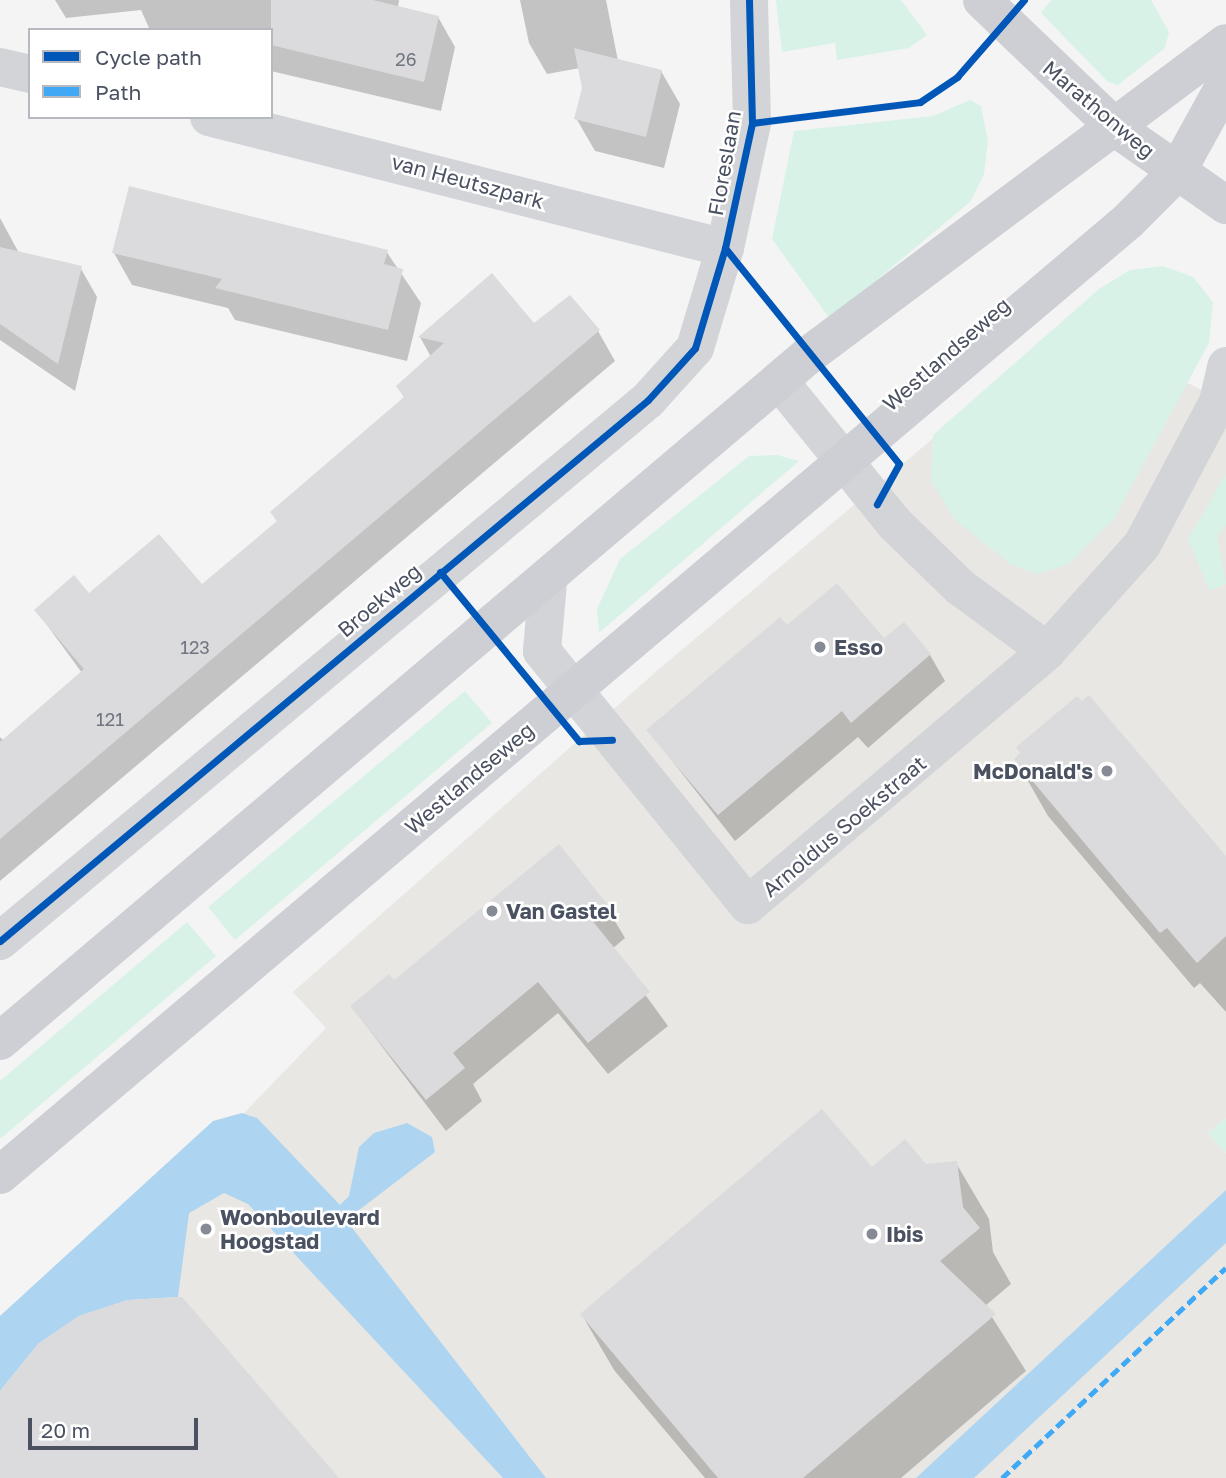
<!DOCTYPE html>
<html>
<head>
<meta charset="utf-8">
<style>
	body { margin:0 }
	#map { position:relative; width:1226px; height:1478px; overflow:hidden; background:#f4f4f4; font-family:"Golos Text",sans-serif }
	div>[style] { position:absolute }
	.commercial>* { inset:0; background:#e8e7e3 }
	.green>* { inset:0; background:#d8f2e8 }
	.water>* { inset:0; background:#add4f0 }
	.shadow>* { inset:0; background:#0003 }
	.building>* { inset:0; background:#dbdbdd }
	.minor>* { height:38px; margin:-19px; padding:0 19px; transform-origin:19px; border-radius:19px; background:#d2d4d7 }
	.major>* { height:38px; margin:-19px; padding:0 19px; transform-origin:19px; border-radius:19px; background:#cdcfd4 }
	.quiet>* { height:5px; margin-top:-2.5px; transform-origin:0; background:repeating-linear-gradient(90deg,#3fa9f5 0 10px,transparent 0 15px) }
	.cycleway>* { height:7px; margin:-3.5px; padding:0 3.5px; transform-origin:3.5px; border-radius:3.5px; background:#0057b8 }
	.dots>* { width:19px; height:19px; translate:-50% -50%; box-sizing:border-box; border:4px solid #fff; border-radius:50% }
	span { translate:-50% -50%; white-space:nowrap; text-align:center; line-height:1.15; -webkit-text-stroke:5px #fff; paint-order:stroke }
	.number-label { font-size:18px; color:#707581 }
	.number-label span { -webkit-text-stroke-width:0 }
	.street-label { font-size:21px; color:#4a5161 }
	.poi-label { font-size:21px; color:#4a5161; font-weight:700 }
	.left { translate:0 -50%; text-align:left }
	.right { translate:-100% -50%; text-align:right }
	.legend { position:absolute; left:28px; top:28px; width:245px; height:91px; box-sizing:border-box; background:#fff; border:2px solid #b7b9c0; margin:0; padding:9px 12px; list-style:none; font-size:21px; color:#4a5161 }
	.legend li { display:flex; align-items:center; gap:14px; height:35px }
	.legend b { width:35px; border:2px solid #b7b9c0 }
	.scale { position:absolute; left:28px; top:1418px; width:170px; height:32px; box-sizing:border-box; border:4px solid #4a5161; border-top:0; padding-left:9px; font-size:21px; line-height:24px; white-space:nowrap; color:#4a5161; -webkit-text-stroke:5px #fff; paint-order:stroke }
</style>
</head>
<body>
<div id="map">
	<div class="commercial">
		<div style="clip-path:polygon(1069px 324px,1226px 402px,1226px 1118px,1208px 1133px,1226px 1153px,1226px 1478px,0 1478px,0 1320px,221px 1137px,326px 1028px,293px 992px,659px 669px)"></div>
	</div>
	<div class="green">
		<div style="clip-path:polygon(776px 0,901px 0,927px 35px,909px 48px,837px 60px,835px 43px,782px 52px)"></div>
		<div style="clip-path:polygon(1051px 0,1151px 0,1169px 32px,1165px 48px,1118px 85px,1108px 82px,1041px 13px)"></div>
		<div style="clip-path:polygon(970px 100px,981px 106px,988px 141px,984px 174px,970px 202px,830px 319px,772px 239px,794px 131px,933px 116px)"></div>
		<div style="clip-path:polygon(1163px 266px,1193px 277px,1213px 302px,1209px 343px,1114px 519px,1069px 564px,1038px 574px,1012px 565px,955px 520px,931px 480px,933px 435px,1099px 289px,1130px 270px)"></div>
		<div style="clip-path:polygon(777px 455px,799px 461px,599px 633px,597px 609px,620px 559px,749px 456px)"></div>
		<div style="clip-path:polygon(1226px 473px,1226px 525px,1217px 536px,1226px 583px,1210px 591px,1188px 540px)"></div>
		<div style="clip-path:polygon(465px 691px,492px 723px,235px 940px,208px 907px)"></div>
		<div style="clip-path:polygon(187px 922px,216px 956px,0 1139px,0 1081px)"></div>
		<div style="clip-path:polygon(1226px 1118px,1226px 1153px,1208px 1133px)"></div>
	</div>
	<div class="water">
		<div style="clip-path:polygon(242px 1113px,257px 1118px,340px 1205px,349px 1196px,359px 1147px,374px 1133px,407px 1123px,432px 1137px,435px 1152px,346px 1220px,546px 1478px,503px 1478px,248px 1204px,224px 1193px,189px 1213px,178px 1297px,128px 1300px,79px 1316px,38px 1344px,0 1391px,0 1316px,213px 1121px)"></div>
		<div style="clip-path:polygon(1226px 1190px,1226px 1243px,974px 1478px,916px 1478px)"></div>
	</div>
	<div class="shadow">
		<div style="clip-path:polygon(55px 0,399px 0,398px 8px,438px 17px,455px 47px,441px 111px,271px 71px,271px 30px,150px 30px,141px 10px,66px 18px)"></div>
		<div style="clip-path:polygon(520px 0,606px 0,618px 61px,661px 71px,680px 104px,664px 168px,595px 151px,576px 118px,584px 88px,580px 68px,547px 74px,529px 43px)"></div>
		<div style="clip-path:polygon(0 218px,19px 253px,80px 267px,97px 297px,75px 391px,0 340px)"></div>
		<div style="clip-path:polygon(386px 251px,421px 303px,407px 361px,235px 320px,228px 308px,132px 285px,114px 253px)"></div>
		<div style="clip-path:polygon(534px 325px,598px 331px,615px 361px,0 881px,0 737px,4px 741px,82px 673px,36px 610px,89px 595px,201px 587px,278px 523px,272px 513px,405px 399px,398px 387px,431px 357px,420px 337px)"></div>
		<div style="clip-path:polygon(787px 627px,884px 640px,930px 655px,945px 681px,868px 748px,858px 737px,735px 841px,648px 730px)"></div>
		<div style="clip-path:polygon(1016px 760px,1226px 859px,1226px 1012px,1200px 983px,1194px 988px,1048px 816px)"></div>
		<div style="clip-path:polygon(606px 906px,625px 938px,612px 949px,668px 1026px,608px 1074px,558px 1013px,473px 1084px,482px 1101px,446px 1131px,352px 1007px,394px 982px)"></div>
		<div style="clip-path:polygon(956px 1163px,989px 1219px,993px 1252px,1011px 1284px,985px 1306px,1026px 1371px,901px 1478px,705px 1478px,614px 1370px,582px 1315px,871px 1169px)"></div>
	</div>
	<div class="building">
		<div style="clip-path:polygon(271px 0,373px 0,439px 16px,424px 82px,271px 45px)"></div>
		<div style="clip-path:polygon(574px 48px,662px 70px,646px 137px,574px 119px,582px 88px)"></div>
		<div style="clip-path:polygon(129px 186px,388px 250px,384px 264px,403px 269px,388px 330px,215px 288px,222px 279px,112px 253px)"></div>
		<div style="clip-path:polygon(0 247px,82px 266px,58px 364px,0 324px)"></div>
		<div style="clip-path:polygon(492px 273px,534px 323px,570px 295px,600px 330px,0 839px,0 742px,84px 669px,34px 610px,74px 575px,89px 593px,159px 534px,202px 584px,277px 521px,270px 512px,404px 397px,396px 386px,444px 343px,418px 337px)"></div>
		<div style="clip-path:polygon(837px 583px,884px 638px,904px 622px,931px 654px,851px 723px,842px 711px,718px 815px,646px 730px,780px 617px,787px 625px)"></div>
		<div style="clip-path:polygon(1089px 695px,1226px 856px,1226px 936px,1197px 963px,1167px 928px,1160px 933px,1014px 759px,1020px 753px,1016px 747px,1077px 696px,1082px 701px)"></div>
		<div style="clip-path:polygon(559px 844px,608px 905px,591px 919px,650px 992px,588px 1043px,538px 982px,453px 1053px,465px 1068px,426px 1100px,350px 1006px,389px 974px,394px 980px)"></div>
		<div style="clip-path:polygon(822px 1109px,872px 1167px,905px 1139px,926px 1164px,957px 1161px,963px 1207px,980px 1228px,940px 1261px,996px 1314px,803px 1478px,718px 1478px,580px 1314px)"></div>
		<div style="clip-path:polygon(182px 1297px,339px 1478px,0 1478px,0 1391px,38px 1344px,79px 1316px,128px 1300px)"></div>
	</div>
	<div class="minor">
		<div style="left:0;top:67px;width:31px;rotate:13deg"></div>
		<div style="left:209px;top:117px;width:532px;rotate:14.25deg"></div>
		<div style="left:780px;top:382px;width:183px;rotate:51deg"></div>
		<div style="left:895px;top:524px;width:91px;rotate:44.1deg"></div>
		<div style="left:960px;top:587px;width:108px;rotate:36.3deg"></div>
		<div style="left:548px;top:582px;width:69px;rotate:95deg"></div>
		<div style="left:542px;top:651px;width:327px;rotate:51deg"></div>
		<div style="left:748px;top:905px;width:392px;rotate:-40.3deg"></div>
		<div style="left:1047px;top:651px;width:142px;rotate:-48.1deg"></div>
		<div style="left:1142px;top:545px;width:162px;rotate:-62deg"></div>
		<div style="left:1218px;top:402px;width:37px;rotate:-77deg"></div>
		<div style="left:0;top:941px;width:844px;rotate:-39.86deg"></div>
		<div style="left:648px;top:400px;width:70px;rotate:-47.9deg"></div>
		<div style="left:695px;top:348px;width:104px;rotate:-73.3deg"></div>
		<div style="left:725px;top:248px;width:128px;rotate:-77.8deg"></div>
		<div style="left:752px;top:123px;width:123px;rotate:-91.4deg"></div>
	</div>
	<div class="major">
		<div style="left:982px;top:0;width:187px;rotate:43.7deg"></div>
		<div style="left:1117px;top:129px;width:133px;rotate:34.9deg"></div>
		<div style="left:0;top:1041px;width:1062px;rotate:-40.3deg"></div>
		<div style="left:810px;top:354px;width:519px;rotate:-36.78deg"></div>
		<div style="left:0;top:1175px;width:1477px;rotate:-40.22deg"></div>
		<div style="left:1128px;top:221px;width:69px;rotate:-45deg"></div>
		<div style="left:1177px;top:172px;width:102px;rotate:-61.2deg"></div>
	</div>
	<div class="quiet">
		<div style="left:1002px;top:1478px;width:307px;rotate:-43.2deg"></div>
	</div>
	<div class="cycleway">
		<div style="left:752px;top:123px;width:169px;rotate:-7.1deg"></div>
		<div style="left:920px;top:102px;width:45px;rotate:-34deg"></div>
		<div style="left:957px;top:77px;width:102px;rotate:-49deg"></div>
		<div style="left:725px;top:248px;width:277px;rotate:51.1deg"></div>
		<div style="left:899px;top:464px;width:46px;rotate:118.8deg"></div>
		<div style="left:440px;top:572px;width:219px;rotate:50.6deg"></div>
		<div style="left:579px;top:741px;width:33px;rotate:-2deg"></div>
		<div style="left:0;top:941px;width:844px;rotate:-39.86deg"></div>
		<div style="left:648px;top:400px;width:70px;rotate:-47.9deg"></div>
		<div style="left:695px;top:348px;width:104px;rotate:-73.3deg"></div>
		<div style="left:725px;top:248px;width:128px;rotate:-77.8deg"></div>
		<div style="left:752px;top:123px;width:123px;rotate:-91.4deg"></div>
	</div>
	<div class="dots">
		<div style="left:820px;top:647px;background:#868a94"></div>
		<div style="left:1107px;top:771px;background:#868a94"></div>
		<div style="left:492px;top:911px;background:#868a94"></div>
		<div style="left:206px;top:1229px;background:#868a94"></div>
		<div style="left:872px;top:1234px;background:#868a94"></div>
	</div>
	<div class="number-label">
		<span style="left:406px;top:59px">26</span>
		<span style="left:195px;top:647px">123</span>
		<span style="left:110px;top:719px">121</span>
	</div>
	<div class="street-label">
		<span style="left:1099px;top:109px;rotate:40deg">Marathonweg</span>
		<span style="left:724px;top:163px;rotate:-80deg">Floreslaan</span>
		<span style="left:468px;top:181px;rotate:15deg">van Heutszpark</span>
		<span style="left:946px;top:354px;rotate:-41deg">Westlandseweg</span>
		<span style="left:379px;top:600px;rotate:-40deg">Broekweg</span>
		<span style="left:469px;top:778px;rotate:-40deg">Westlandseweg</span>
		<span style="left:844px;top:826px;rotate:-40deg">Arnoldus Soekstraat</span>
	</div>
	<div class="poi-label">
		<span class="left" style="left:834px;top:647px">Esso</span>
		<span class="right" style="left:1093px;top:771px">McDonald's</span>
		<span class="left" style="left:506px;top:911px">Van Gastel</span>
		<span class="left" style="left:220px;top:1229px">Woonboulevard<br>Hoogstad</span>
		<span class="left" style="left:886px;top:1234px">Ibis</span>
	</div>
	<ul class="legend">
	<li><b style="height:9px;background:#0057b8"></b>Cycle path</li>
	<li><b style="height:9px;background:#3fa9f5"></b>Path</li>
	</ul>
	<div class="scale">20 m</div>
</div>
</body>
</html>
